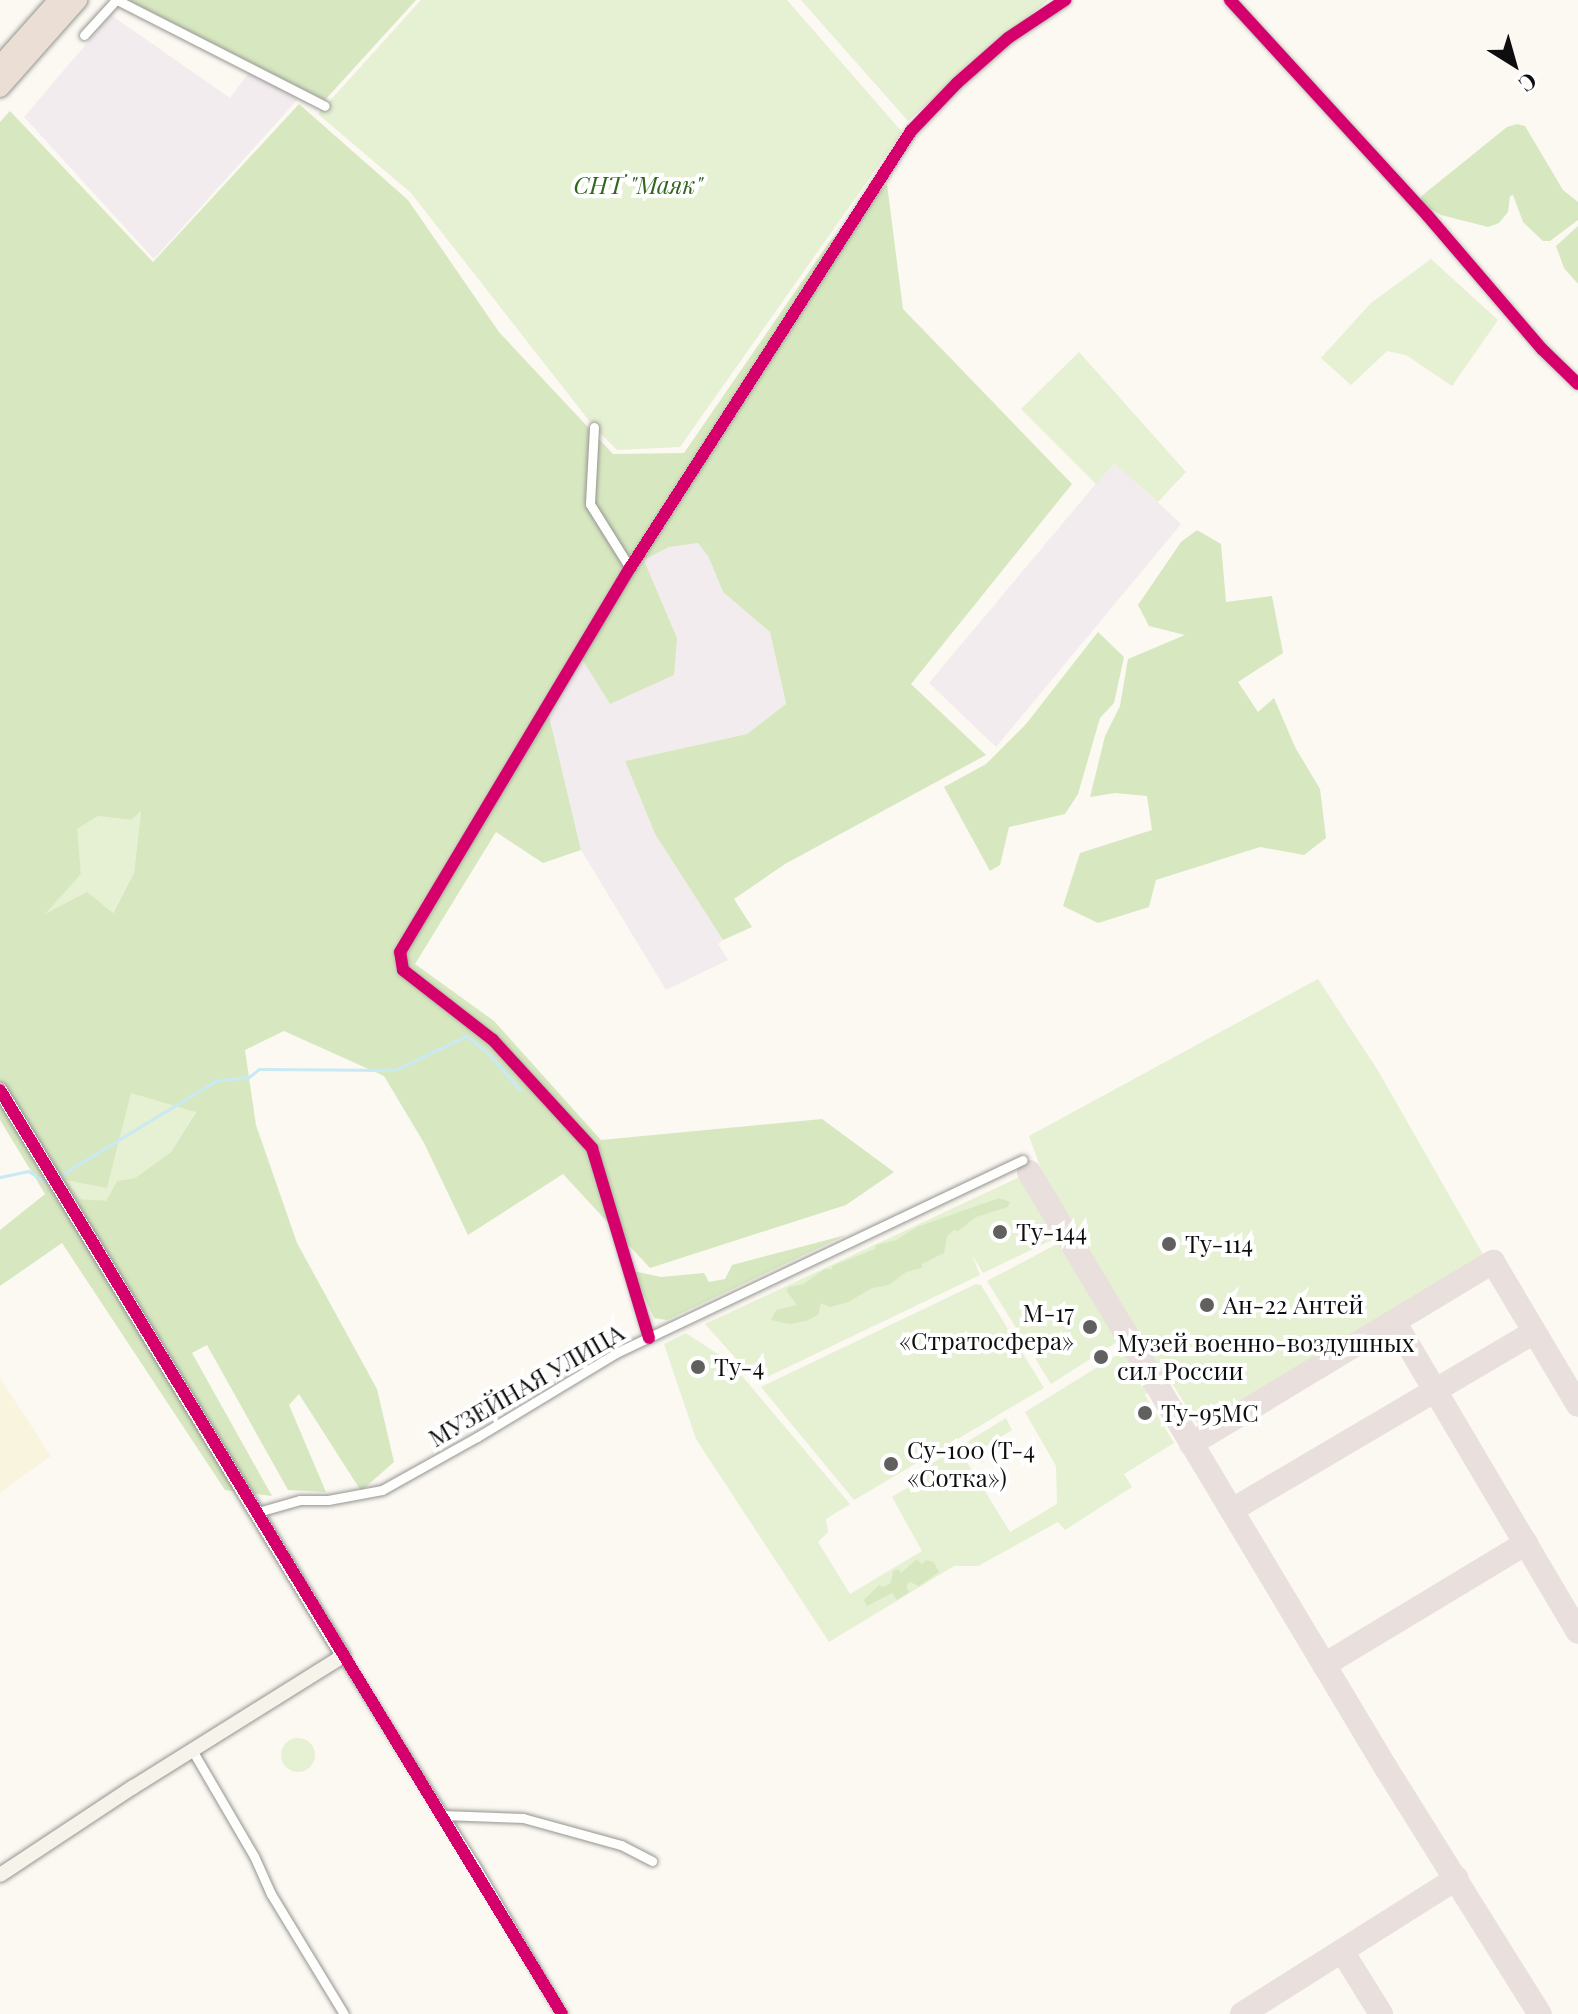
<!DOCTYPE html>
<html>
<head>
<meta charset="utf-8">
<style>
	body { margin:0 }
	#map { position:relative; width:1578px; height:2014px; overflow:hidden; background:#fbf9f2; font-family:"Playfair Display",serif }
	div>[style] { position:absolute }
	.industrial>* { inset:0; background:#f2ecef }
	.farmland>* { inset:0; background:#f8f4de }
	.green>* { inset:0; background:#e6f0d2 }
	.round { border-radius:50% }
	.forest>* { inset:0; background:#d7e8c0 }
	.stream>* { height:3px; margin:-1.5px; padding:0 1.5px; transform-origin:1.5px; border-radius:1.5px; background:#c9e9f5 }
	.taxiway>* { height:24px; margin:-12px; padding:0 12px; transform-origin:12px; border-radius:12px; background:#e9dfdc }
	.roads { filter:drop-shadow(0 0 2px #959491) drop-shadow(0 0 2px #959491) }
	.street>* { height:9px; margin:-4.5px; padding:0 4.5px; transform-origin:4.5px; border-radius:4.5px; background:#fefefd }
	.secondary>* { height:14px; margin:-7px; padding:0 7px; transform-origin:7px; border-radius:7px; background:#f5f3ea }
	.highway>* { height:18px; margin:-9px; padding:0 9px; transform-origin:9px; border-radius:9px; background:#eaded5 }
	.cycleway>* { height:12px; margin:-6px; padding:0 6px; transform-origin:6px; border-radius:6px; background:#d6006c }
	.dots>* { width:22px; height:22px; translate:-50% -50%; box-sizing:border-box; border:4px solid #fff; border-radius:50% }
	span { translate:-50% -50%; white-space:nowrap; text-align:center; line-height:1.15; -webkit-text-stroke:8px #fff; paint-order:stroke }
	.park-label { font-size:24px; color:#31661e; font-style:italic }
	.poi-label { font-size:24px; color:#0e0e0e }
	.left { translate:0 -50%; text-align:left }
	.right { translate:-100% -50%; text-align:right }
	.street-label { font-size:24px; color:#0e0e0e }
	.north { position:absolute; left:1474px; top:24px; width:80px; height:80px; -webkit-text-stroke:6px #fff; paint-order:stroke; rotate:143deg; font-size:22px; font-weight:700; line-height:32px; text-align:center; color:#0e0e0e }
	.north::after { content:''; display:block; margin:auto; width:28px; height:36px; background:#0e0e0e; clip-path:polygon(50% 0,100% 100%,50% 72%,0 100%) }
</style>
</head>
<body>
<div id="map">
	<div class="industrial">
		<div style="clip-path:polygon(111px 15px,230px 98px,251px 70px,289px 91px,297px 100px,154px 259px,24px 117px)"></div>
		<div style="clip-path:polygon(1114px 462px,1181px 524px,996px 747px,929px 683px)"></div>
		<div style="clip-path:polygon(698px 542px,708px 556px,723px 592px,770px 632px,786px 705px,747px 734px,625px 761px,655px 834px,723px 940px,718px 944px,728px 960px,666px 990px,581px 850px,549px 716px,583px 659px,677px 638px,644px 560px,669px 547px)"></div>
	</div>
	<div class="farmland">
		<div style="clip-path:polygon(0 1378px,51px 1456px,0 1493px)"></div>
	</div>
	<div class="green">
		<div style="clip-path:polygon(421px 0,787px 0,902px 132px,680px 447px,617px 450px,594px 427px,411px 193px,318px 114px)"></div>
		<div style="clip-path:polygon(801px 0,1048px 0,908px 121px)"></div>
		<div style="clip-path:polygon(1431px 259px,1498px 320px,1452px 386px,1406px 355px,1387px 351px,1351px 385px,1321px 358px,1371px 303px)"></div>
		<div style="clip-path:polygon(1079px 352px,1186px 472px,1158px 502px,1114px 463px,1096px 484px,1021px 409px)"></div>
		<div style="clip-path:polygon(141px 810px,134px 873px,112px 914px,42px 915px,81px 874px,76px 829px,98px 816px,131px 820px)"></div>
		<div style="clip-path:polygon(1318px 979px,1377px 1069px,1485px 1258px,1200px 1428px,1173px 1385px,1164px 1382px,1036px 1169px,1040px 1166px,1029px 1136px)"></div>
		<div style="clip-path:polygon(131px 1092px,196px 1111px,171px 1152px,135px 1178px,117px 1181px,106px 1202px,80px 1199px,65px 1179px,107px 1187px)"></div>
		<div style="clip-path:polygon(1022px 1176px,1058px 1237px,983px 1273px,972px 1255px,980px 1275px,757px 1382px,705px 1324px)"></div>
		<div style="clip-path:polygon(1061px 1242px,1120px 1340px,1051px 1384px,987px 1281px)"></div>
		<div style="clip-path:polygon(976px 1284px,981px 1285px,1044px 1388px,854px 1500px,761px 1387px)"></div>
		<div style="clip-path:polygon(686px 1333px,731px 1363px,850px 1504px,826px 1519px,828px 1532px,818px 1542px,850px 1594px,922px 1551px,892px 1497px,922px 1479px,918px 1472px,1006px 1418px,1012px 1430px,965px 1459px,1010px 1532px,1057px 1504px,1056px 1466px,1025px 1412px,1125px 1350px,1150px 1390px,1145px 1395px,1174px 1443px,1124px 1474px,1132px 1487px,1065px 1530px,1058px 1522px,978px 1566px,954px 1566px,829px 1642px,696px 1439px,664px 1344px)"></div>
		<div class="round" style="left:281px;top:1738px;width:34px;height:34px"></div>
	</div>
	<div class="forest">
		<div style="clip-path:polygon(128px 0,416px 0,325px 100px)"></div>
		<div style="clip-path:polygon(evenodd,299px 104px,408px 200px,499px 332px,613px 454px,684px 453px,830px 241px,887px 184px,903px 309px,1072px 484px,911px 684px,986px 755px,785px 864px,734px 899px,752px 927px,723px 940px,655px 834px,625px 761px,747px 734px,786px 704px,770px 632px,723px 592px,708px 556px,698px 543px,669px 547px,644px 560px,677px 638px,674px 675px,610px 704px,582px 659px,549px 716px,581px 850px,543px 863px,496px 832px,415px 964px,494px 1021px,601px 1140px,822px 1119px,894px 1172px,846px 1205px,650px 1268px,563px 1174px,468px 1235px,424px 1143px,384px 1076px,284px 1031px,245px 1050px,256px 1125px,297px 1243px,377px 1389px,394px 1462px,361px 1491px,299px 1394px,289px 1405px,326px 1492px,288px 1490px,207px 1345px,192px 1353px,272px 1496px,225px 1490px,62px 1243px,0 1286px,0 1230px,45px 1194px,0 1120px,0 122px,10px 111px,153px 262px,299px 104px,141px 811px,134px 873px,113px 913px,87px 892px,45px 914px,81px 874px,77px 829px,98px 816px,131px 820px,141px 811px,299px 104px,131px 1093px,196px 1112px,171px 1152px,135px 1178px,117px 1181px,106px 1201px,80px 1199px,66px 1180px,107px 1188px,131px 1093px)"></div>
		<div style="clip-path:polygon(1517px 124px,1525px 126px,1563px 190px,1578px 202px,1578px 220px,1550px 241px,1543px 241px,1523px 222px,1513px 195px,1510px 196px,1508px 212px,1499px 223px,1488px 227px,1441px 215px,1423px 205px,1421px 197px,1424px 194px,1507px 127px)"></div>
		<div style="clip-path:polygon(1578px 226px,1578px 284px,1564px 268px,1556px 246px)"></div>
		<div style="clip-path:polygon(1197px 530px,1221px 544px,1226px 602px,1272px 596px,1283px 653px,1238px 682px,1258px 712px,1274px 698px,1295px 747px,1320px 789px,1326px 838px,1304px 855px,1260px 847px,1156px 880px,1149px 907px,1098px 923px,1063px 906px,1080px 853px,1152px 830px,1147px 796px,1115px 793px,1090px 797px,1105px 736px,1120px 706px,1128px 659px,1185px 635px,1149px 626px,1138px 605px,1181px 542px)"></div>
		<div style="clip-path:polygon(1098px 632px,1124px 657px,1114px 703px,1100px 718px,1078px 794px,1065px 814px,1009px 827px,1000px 865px,990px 871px,944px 787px,986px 764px,1026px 724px)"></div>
		<div style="clip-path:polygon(999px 1198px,1010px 1202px,1008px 1207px,976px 1217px,958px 1231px,954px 1230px,947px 1236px,944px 1253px,922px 1264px,922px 1268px,906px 1272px,889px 1285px,872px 1288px,848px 1302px,830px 1307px,821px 1303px,818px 1315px,806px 1321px,790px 1324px,771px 1320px,776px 1310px,797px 1305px,786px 1290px,789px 1287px,803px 1284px,825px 1269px,832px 1269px,832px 1266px,875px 1249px,876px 1245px,896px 1240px,917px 1227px)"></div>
		<div style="clip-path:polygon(846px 1235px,667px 1320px,654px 1318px,633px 1271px,661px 1277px,704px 1273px,709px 1282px,725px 1279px,732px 1265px)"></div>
		<div style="clip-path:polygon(917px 1559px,922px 1564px,926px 1560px,934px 1562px,939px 1572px,919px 1586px,910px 1582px,906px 1586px,909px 1592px,897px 1600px,892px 1593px,867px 1606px,864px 1600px,879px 1585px,883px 1587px,891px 1583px,893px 1571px,899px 1569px,901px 1573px)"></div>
	</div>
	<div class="stream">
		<div style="left:59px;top:1176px;width:183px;rotate:-31.3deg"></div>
		<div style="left:215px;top:1081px;width:34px;rotate:-7deg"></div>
		<div style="left:249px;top:1077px;width:13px;rotate:-39deg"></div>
		<div style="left:259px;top:1069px;width:136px;rotate:0.4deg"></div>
		<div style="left:395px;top:1070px;width:79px;rotate:-25.6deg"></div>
		<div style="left:466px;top:1036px;width:25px;rotate:37deg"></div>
		<div style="left:486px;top:1051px;width:52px;rotate:48.9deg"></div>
		<div style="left:0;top:1177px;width:29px;rotate:-12deg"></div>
		<div style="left:28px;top:1171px;width:19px;rotate:32deg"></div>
	</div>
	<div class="taxiway">
		<div style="left:1029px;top:1172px;width:695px;rotate:59.08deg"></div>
		<div style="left:1386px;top:1768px;width:290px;rotate:58deg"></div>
		<div style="left:1394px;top:1321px;width:361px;rotate:59.4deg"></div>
		<div style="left:1191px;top:1444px;width:353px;rotate:-31.1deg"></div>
		<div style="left:1493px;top:1262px;width:166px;rotate:59.3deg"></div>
		<div style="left:1232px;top:1510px;width:351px;rotate:-30.5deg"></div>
		<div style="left:1324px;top:1665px;width:236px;rotate:-31.1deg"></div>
		<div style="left:1342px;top:1951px;width:74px;rotate:58.2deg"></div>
		<div style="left:1242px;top:2014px;width:254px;rotate:-32.3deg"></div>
	</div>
	<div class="roads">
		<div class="street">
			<div style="left:117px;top:0;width:233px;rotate:27deg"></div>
			<div style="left:1230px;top:0;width:292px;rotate:47.5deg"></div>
			<div style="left:1427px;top:215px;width:177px;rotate:49.4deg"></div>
			<div style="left:1542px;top:349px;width:50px;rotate:44.2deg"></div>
			<div style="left:84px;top:35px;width:47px;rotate:-47.6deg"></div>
			<div style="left:594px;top:427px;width:77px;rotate:93deg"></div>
			<div style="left:590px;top:504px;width:75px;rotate:58deg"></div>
			<div style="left:649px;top:1338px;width:198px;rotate:-106.7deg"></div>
			<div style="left:592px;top:1148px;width:147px;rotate:-132.5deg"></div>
			<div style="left:493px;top:1040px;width:114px;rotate:-142.1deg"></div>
			<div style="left:403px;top:970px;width:18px;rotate:-99deg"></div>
			<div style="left:400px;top:952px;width:448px;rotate:-59.1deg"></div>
			<div style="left:630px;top:568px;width:520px;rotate:-57.26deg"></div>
			<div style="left:911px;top:131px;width:66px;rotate:-46.2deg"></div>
			<div style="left:957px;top:83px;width:68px;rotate:-41.4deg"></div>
			<div style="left:1008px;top:38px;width:69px;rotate:-33.7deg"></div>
			<div style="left:258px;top:1512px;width:44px;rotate:-15.9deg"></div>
			<div style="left:300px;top:1500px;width:28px"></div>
			<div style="left:328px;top:1500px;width:55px;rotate:-10.5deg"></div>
			<div style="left:382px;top:1490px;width:109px;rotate:-29.2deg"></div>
			<div style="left:477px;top:1437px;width:162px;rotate:-31.1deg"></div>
			<div style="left:616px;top:1353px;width:450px;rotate:-25.4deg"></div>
			<div style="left:343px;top:1656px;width:252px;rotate:57.8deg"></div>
			<div style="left:477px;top:1869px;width:168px;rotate:59.6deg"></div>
			<div style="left:192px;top:1750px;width:123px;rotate:59.7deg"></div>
			<div style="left:254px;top:1856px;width:42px;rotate:65.9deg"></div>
			<div style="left:271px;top:1894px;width:140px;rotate:58.7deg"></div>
			<div style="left:443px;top:1815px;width:80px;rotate:2.1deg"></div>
			<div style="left:523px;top:1818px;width:102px;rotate:15.4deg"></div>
			<div style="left:621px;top:1845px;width:35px;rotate:27deg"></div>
		</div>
		<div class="secondary">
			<div style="left:0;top:1090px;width:662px;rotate:58.78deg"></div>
			<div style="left:343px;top:1656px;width:248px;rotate:148deg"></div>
			<div style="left:133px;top:1787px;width:159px;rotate:146.5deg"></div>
		</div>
		<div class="highway">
			<div style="left:0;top:65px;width:87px;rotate:-48.3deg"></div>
			<div style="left:0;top:88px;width:118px;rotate:-48.4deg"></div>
		</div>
	</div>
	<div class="cycleway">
		<div style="left:1230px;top:0;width:292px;rotate:47.5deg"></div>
		<div style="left:1427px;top:215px;width:177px;rotate:49.4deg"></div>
		<div style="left:1542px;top:349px;width:50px;rotate:44.2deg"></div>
		<div style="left:0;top:1090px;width:1081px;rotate:58.69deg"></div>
		<div style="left:649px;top:1338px;width:198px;rotate:-106.7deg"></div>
		<div style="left:592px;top:1148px;width:147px;rotate:-132.5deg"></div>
		<div style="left:493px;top:1040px;width:114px;rotate:-142.1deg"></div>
		<div style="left:403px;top:970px;width:18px;rotate:-99deg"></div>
		<div style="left:400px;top:952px;width:448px;rotate:-59.1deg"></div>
		<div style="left:630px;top:568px;width:520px;rotate:-57.26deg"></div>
		<div style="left:911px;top:131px;width:66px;rotate:-46.2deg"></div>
		<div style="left:957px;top:83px;width:68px;rotate:-41.4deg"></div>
		<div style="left:1008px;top:38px;width:69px;rotate:-33.7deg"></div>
	</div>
	<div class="dots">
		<div style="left:1000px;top:1232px;background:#61605e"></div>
		<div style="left:1169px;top:1244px;background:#61605e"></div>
		<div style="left:1207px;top:1305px;background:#61605e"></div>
		<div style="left:1090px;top:1327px;background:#61605e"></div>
		<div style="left:1101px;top:1357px;background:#61605e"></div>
		<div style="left:698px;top:1367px;background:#61605e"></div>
		<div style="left:1145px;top:1413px;background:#61605e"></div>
		<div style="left:891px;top:1464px;background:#61605e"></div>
	</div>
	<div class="park-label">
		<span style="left:638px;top:185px">СНТ "Маяк"</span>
	</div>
	<div class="poi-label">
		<span class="left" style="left:1016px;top:1232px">Ту-144</span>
		<span class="left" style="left:1185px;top:1244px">Ту-114</span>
		<span class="left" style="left:1223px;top:1305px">Ан-22 Антей</span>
		<span class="right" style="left:1074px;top:1327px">М-17<br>«Стратосфера»</span>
		<span class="left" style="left:1117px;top:1357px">Музей военно-воздушных<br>сил России</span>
		<span class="left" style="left:714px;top:1367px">Ту-4</span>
		<span class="left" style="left:1161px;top:1413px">Ту-95МС</span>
		<span class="left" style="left:907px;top:1464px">Су-100 (Т-4<br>«Сотка»)</span>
	</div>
	<div class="street-label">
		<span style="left:526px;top:1385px;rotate:-30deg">МУЗЕЙНАЯ УЛИЦА</span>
	</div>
	<div class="north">С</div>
</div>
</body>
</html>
